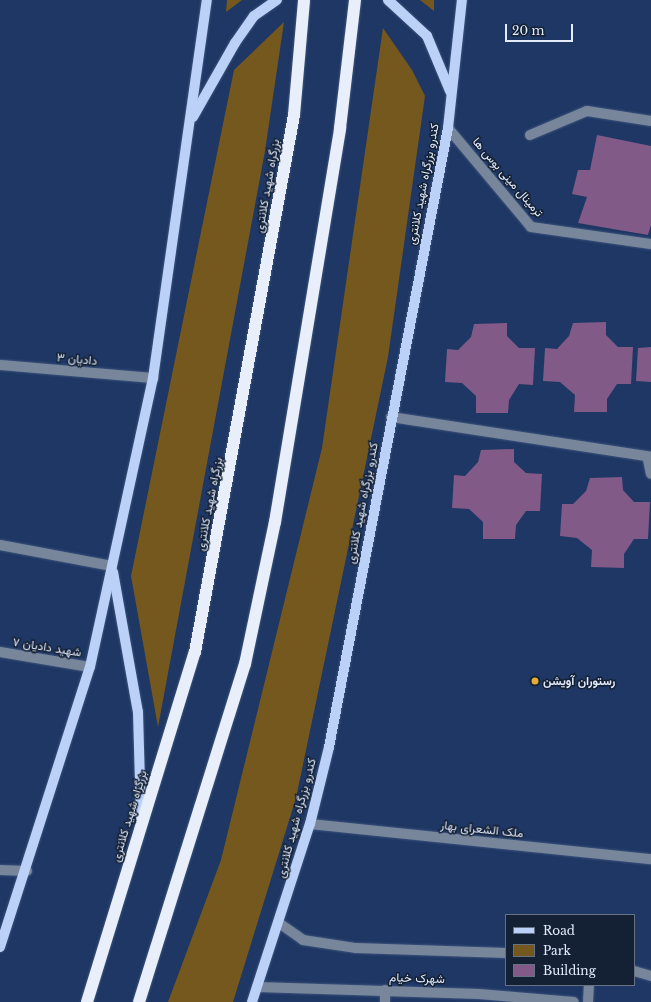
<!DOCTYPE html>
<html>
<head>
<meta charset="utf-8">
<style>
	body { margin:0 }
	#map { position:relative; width:651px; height:1002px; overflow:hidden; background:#1e3764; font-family:"Libre Baskerville",Vazirmatn,serif }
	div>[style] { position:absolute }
	.green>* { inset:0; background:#75581d }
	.building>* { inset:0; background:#815a88 }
	.roads { filter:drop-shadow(0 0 1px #3d547c) drop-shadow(0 0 1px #3d547c) }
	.minor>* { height:10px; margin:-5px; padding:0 5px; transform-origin:5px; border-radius:5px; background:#78869c }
	.major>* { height:10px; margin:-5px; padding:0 5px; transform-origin:5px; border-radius:5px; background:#bcd1f7 }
	.highway>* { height:12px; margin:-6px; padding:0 6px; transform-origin:6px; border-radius:6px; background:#e8effa }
	.dots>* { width:11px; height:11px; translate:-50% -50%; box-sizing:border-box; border:2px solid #142034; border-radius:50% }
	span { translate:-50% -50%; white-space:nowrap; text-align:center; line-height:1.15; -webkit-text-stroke:3px #142034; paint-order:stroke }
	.street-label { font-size:12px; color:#e2ecfd }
	.poi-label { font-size:12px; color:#e2ecfd; font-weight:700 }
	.left { translate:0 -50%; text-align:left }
	.legend { position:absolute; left:505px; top:914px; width:130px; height:72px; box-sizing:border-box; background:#142034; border:1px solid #667284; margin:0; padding:5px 7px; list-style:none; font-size:12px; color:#e2ecfd }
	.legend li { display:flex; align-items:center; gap:8px; height:20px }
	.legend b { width:20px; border:1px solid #667284 }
	.scale { position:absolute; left:505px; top:24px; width:68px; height:18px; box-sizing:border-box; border:2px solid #e2ecfd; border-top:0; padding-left:5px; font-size:12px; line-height:14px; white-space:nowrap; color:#e2ecfd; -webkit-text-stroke:3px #142034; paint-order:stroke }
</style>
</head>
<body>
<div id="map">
	<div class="green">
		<div style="clip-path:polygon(227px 0,242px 0,226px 12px)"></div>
		<div style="clip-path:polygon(420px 0,434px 0,434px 11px)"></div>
		<div style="clip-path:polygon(284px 22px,265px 151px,158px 727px,131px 576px,234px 70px)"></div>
		<div style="clip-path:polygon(383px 28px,412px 70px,425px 96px,388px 357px,296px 798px,233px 1002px,168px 1002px,221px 860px,322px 448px)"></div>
	</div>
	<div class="building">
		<div style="clip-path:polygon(597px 135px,651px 146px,651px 225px,648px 235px,578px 223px,587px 197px,572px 194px,578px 170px,590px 170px)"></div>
		<div style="clip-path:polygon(606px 322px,606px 335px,618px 347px,633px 347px,631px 384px,617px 384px,607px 399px,607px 412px,574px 412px,575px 395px,560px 382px,543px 381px,545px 348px,557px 349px,569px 336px,573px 323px)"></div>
		<div style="clip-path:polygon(507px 323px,507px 336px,519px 348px,535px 348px,533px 385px,519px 384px,509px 400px,508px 413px,476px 413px,476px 396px,462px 383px,445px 382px,447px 349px,458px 350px,471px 337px,474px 324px)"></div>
		<div style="clip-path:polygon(651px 347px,651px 382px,636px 381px,638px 348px)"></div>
		<div style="clip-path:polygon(514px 449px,514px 462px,526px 473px,542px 474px,540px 511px,526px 511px,516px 525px,515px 539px,483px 539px,483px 522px,469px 509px,452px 508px,454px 475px,465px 476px,478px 462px,481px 450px)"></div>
		<div style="clip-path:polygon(622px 477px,623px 490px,634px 502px,650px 502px,648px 539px,634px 539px,624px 554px,624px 568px,591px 567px,592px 550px,577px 538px,560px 536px,562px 504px,573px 504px,586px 491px,590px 478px)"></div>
	</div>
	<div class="roads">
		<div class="minor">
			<div style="left:448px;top:128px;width:129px;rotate:50deg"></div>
			<div style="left:531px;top:227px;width:121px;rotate:8.1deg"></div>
			<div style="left:530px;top:135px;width:62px;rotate:-22.8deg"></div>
			<div style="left:587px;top:111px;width:65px;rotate:8.9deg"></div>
			<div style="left:0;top:365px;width:154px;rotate:4.9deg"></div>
			<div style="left:391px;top:417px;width:263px;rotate:8.7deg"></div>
			<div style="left:648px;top:460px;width:14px;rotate:78deg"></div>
			<div style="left:0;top:545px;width:114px;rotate:10.6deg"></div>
			<div style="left:0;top:652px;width:91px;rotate:9.5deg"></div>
			<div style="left:310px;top:824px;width:343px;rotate:5.9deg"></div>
			<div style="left:0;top:870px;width:27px;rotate:2deg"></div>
			<div style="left:279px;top:923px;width:29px;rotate:35deg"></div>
			<div style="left:303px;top:940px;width:54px;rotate:8.6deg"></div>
			<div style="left:356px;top:948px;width:150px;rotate:1.9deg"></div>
			<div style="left:634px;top:971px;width:18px;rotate:16deg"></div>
			<div style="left:257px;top:987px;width:222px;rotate:1.8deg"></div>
			<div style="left:479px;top:994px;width:95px;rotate:4.8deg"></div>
			<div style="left:385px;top:990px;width:12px;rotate:90deg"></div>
			<div style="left:588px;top:1002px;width:17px;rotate:-87deg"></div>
		</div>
		<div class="major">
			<div style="left:388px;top:0;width:53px;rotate:42.7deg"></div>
			<div style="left:427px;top:36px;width:60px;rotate:67.3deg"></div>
			<div style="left:193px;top:117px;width:85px;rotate:-60.4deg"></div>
			<div style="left:235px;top:43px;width:33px;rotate:-55deg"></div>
			<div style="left:254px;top:16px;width:28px;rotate:-35deg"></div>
			<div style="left:113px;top:572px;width:142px;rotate:79.9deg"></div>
			<div style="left:138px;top:712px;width:108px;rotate:88.4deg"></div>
			<div style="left:0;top:947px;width:294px;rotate:-72.2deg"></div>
			<div style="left:90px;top:667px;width:296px;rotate:-77.7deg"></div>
			<div style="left:153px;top:378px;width:382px;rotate:-81.9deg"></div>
			<div style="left:252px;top:1002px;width:187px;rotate:-72deg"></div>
			<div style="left:310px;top:824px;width:79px;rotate:-76.1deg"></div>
			<div style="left:329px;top:747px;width:630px;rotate:-79.12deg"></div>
			<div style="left:448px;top:128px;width:129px;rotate:-83.8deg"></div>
		</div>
		<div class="highway">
			<div style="left:87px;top:1002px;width:366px;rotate:-72.9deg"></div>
			<div style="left:195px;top:652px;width:546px;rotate:-79.55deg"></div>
			<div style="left:294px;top:115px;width:115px;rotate:-85deg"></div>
			<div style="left:139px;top:1002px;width:354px;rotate:-72.6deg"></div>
			<div style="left:245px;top:664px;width:145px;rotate:-78.1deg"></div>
			<div style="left:275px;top:522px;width:399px;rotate:-80.6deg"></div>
			<div style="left:340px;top:128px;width:129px;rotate:-83.3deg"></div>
		</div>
	</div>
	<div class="dots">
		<div style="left:535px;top:681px;background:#e6ad36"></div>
	</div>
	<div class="street-label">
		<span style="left:508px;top:177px;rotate:49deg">ترمینال مینی بوس ها</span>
		<span style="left:423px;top:184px;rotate:-79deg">کندرو بزرگراه شهید کلانتری</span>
		<span style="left:267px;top:186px;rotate:-80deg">بزرگراه شهید کلانتری</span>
		<span style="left:77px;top:359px;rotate:5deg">دادیان ۳</span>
		<span style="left:362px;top:503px;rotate:-79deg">کندرو بزرگراه شهید کلانتری</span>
		<span style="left:209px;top:504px;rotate:-79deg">بزرگراه شهید کلانتری</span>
		<span style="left:47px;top:647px;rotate:9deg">شهید دادیان ۷</span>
		<span style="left:129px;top:816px;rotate:-73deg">بزرگراه شهید کلانتری</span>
		<span style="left:296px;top:818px;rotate:-75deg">کندرو بزرگراه شهید کلانتری</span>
		<span style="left:482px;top:829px;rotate:6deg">ملک الشعرای بهار</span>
		<span style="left:417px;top:978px;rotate:2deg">شهرک خیام</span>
	</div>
	<div class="poi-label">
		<span class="left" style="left:543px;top:681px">رستوران آویشن</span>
	</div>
	<ul class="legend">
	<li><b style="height:5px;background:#bcd1f7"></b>Road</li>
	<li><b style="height:11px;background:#75581d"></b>Park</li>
	<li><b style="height:11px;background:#815a88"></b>Building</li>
	</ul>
	<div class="scale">20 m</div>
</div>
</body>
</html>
